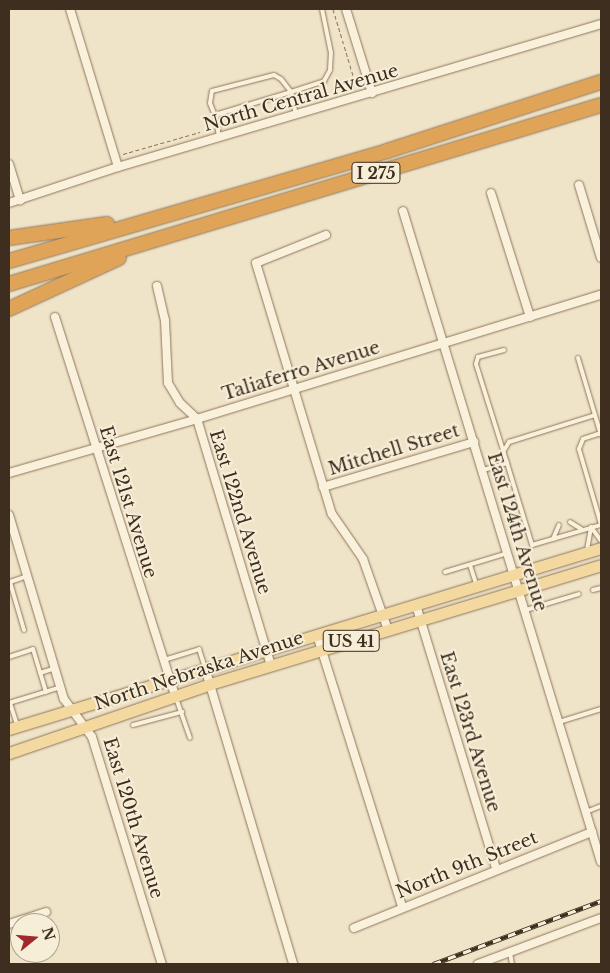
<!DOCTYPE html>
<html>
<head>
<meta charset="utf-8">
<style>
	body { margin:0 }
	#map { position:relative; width:610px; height:973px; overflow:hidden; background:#f0e4c8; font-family:"Libre Baskerville",serif }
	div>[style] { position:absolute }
	.path>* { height:1px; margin-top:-0.5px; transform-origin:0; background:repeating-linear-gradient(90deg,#8d765c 0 4px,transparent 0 6.5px) }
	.roads { filter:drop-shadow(0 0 1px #8d765c) drop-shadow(0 0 1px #8d765c) }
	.lane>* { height:4px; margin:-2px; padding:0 2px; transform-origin:2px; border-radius:2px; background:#faf1dc }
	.street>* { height:8px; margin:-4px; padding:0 4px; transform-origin:4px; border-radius:4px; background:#faf1dc }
	.primary>* { height:11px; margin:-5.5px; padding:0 5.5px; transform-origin:5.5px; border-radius:5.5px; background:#f3d9a0 }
	.highway>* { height:14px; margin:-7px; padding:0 7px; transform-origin:7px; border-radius:7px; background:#e0a458 }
	.rail>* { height:4.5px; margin-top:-2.25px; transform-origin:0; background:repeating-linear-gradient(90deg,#f7eed8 0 8px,#3d2e20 0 16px); box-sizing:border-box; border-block:1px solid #3d2e20 }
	span { translate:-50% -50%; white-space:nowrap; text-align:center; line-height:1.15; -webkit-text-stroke:4px #f7eed8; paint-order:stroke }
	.shield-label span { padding:1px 4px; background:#f7eed8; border:1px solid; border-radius:4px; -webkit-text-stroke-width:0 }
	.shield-label { font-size:16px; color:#3d2e20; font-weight:700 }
	.street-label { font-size:18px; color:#3d2e20 }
	.frame { position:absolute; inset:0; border:10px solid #3d2e20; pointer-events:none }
	.north { position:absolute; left:10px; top:913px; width:50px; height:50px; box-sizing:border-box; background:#f7eed8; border:1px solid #ada18e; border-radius:50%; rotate:73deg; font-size:14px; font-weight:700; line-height:20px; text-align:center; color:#3d2e20 }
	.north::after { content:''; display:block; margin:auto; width:18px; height:22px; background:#9e2a2b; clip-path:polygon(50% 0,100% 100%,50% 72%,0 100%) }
</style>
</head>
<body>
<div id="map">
	<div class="path">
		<div style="left:333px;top:9px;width:79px;rotate:73.2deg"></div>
		<div style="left:301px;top:103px;width:63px;rotate:-17.6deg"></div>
		<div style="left:123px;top:154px;width:80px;rotate:-15.9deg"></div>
	</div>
	<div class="roads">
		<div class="lane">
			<div style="left:296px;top:115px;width:24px;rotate:-102deg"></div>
			<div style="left:291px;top:92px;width:35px;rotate:-18deg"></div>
			<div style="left:324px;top:81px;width:13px;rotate:-61deg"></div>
			<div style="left:330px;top:70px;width:17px;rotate:-87deg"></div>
			<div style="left:331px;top:53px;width:45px;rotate:-101.6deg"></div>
			<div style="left:216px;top:118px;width:16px;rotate:-112deg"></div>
			<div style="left:210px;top:103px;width:12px;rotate:-81deg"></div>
			<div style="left:212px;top:91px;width:64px;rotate:-14.5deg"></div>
			<div style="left:274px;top:75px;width:8px;rotate:30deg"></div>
			<div style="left:281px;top:79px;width:16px;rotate:52deg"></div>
			<div style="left:291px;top:92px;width:76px;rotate:163.2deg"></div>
			<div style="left:218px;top:114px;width:4px;rotate:117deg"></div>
			<div style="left:216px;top:118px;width:20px;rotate:81deg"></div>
			<div style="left:504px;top:350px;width:27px;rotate:165deg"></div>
			<div style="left:478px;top:357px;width:7px;rotate:106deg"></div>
			<div style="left:476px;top:364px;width:104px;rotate:72.6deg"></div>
			<div style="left:578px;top:358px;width:80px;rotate:73.4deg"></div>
			<div style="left:601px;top:433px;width:19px;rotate:162deg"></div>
			<div style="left:583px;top:439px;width:11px;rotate:112deg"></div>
			<div style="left:579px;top:449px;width:78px;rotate:73.7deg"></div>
			<div style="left:503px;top:452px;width:12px;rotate:-59deg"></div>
			<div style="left:509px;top:442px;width:90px;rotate:-17.4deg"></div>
			<div style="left:483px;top:470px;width:25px;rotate:-16deg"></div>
			<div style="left:507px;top:463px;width:86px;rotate:73deg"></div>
			<div style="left:532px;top:545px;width:72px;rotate:-16.2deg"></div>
			<div style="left:570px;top:522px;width:15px;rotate:32deg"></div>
			<div style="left:591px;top:527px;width:17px;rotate:54deg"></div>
			<div style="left:553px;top:539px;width:15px;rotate:-67deg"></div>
			<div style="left:587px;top:550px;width:23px;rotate:-80deg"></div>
			<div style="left:470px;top:565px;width:20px;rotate:72deg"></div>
			<div style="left:445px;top:572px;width:66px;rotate:-16.8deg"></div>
			<div style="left:593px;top:590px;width:8px;rotate:-14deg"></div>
			<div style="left:526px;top:610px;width:55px;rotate:-16.8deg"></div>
			<div style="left:24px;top:630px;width:50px;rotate:-106.3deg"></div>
			<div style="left:10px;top:582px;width:18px;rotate:-19deg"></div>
			<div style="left:9px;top:657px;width:25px;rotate:-18deg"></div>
			<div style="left:33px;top:649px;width:45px;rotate:73.2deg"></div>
			<div style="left:164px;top:660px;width:37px;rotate:-17deg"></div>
			<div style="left:199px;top:649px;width:20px;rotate:72deg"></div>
			<div style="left:40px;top:673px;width:16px;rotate:-18deg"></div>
			<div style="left:176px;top:698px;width:42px;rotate:70.7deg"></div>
			<div style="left:9px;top:703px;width:54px;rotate:-17.1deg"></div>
			<div style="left:10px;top:703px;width:22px;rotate:72deg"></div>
			<div style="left:559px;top:722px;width:44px;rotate:-17.2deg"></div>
			<div style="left:133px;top:725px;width:51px;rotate:-14.9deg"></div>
			<div style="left:586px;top:812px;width:16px;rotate:-22deg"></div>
			<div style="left:510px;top:952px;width:12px;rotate:81deg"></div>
		</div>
		<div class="street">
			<div style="left:70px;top:9px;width:165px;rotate:73.1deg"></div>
			<div style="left:346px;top:9px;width:88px;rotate:72.8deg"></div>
			<div style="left:9px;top:164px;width:38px;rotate:73deg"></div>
			<div style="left:579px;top:185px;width:76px;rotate:73.2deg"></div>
			<div style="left:491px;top:193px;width:130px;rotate:72.5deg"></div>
			<div style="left:9px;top:203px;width:115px;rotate:-18.3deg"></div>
			<div style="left:118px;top:167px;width:504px;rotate:-16.49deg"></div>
			<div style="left:403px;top:211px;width:680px;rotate:73.08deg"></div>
			<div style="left:326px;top:235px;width:75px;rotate:158.2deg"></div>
			<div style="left:256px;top:263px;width:262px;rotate:73.2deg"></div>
			<div style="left:332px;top:514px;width:55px;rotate:55.4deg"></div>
			<div style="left:363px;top:559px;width:75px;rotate:70.6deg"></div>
			<div style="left:157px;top:286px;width:35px;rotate:77deg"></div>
			<div style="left:165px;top:320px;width:63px;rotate:87.3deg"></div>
			<div style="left:168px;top:383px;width:23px;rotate:59deg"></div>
			<div style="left:180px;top:403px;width:23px;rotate:43deg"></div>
			<div style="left:197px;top:419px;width:258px;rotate:73.3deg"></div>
			<div style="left:55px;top:317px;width:398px;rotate:72.4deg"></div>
			<div style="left:9px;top:473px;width:196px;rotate:-16deg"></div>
			<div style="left:197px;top:419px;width:423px;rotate:-17.1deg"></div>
			<div style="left:323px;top:487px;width:158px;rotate:-16.6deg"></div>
			<div style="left:9px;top:515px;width:192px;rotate:73.4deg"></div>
			<div style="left:64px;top:699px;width:47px;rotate:53.6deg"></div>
			<div style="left:92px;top:737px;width:238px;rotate:72.9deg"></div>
			<div style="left:416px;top:605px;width:275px;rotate:73.1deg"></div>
			<div style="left:317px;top:635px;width:284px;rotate:72.6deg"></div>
			<div style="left:205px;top:668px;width:309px;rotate:73.4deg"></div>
			<div style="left:9px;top:924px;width:39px;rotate:-18deg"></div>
			<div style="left:354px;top:928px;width:257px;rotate:-22deg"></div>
			<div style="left:478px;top:964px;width:131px;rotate:-20.5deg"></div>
		</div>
		<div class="primary">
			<div style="left:9px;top:729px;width:619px;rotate:-17deg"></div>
			<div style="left:9px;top:753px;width:213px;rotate:-18.9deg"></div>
			<div style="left:210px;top:684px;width:409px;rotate:-16.9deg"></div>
		</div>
		<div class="highway">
			<div style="left:9px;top:238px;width:99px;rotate:-8.1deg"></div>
			<div style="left:9px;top:261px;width:394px;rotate:-16.2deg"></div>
			<div style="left:387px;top:151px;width:225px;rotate:-17.9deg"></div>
			<div style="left:9px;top:284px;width:618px;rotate:-16.82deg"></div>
			<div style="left:9px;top:309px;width:121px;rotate:-24.9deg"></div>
		</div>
	</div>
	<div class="rail">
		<div style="left:433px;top:964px;width:179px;rotate:-20.6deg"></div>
	</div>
	<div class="shield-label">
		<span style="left:376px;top:173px">I 275</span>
		<span style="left:351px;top:641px">US 41</span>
	</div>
	<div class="street-label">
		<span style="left:301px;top:98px;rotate:-16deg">North Central Avenue</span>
		<span style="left:301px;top:371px;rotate:-17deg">Taliaferro Avenue</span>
		<span style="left:394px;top:450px;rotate:-17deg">Mitchell Street</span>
		<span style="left:128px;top:502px;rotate:73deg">East 121st Avenue</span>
		<span style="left:240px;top:512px;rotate:73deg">East 122nd Avenue</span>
		<span style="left:517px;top:532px;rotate:73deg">East 124th Avenue</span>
		<span style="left:199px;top:671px;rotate:-18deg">North Nebraska Avenue</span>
		<span style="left:470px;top:732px;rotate:73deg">East 123rd Avenue</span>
		<span style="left:133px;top:818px;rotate:73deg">East 120th Avenue</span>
		<span style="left:467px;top:865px;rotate:-22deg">North 9th Street</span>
	</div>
	<div class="frame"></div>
	<div class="north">N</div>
</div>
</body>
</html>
